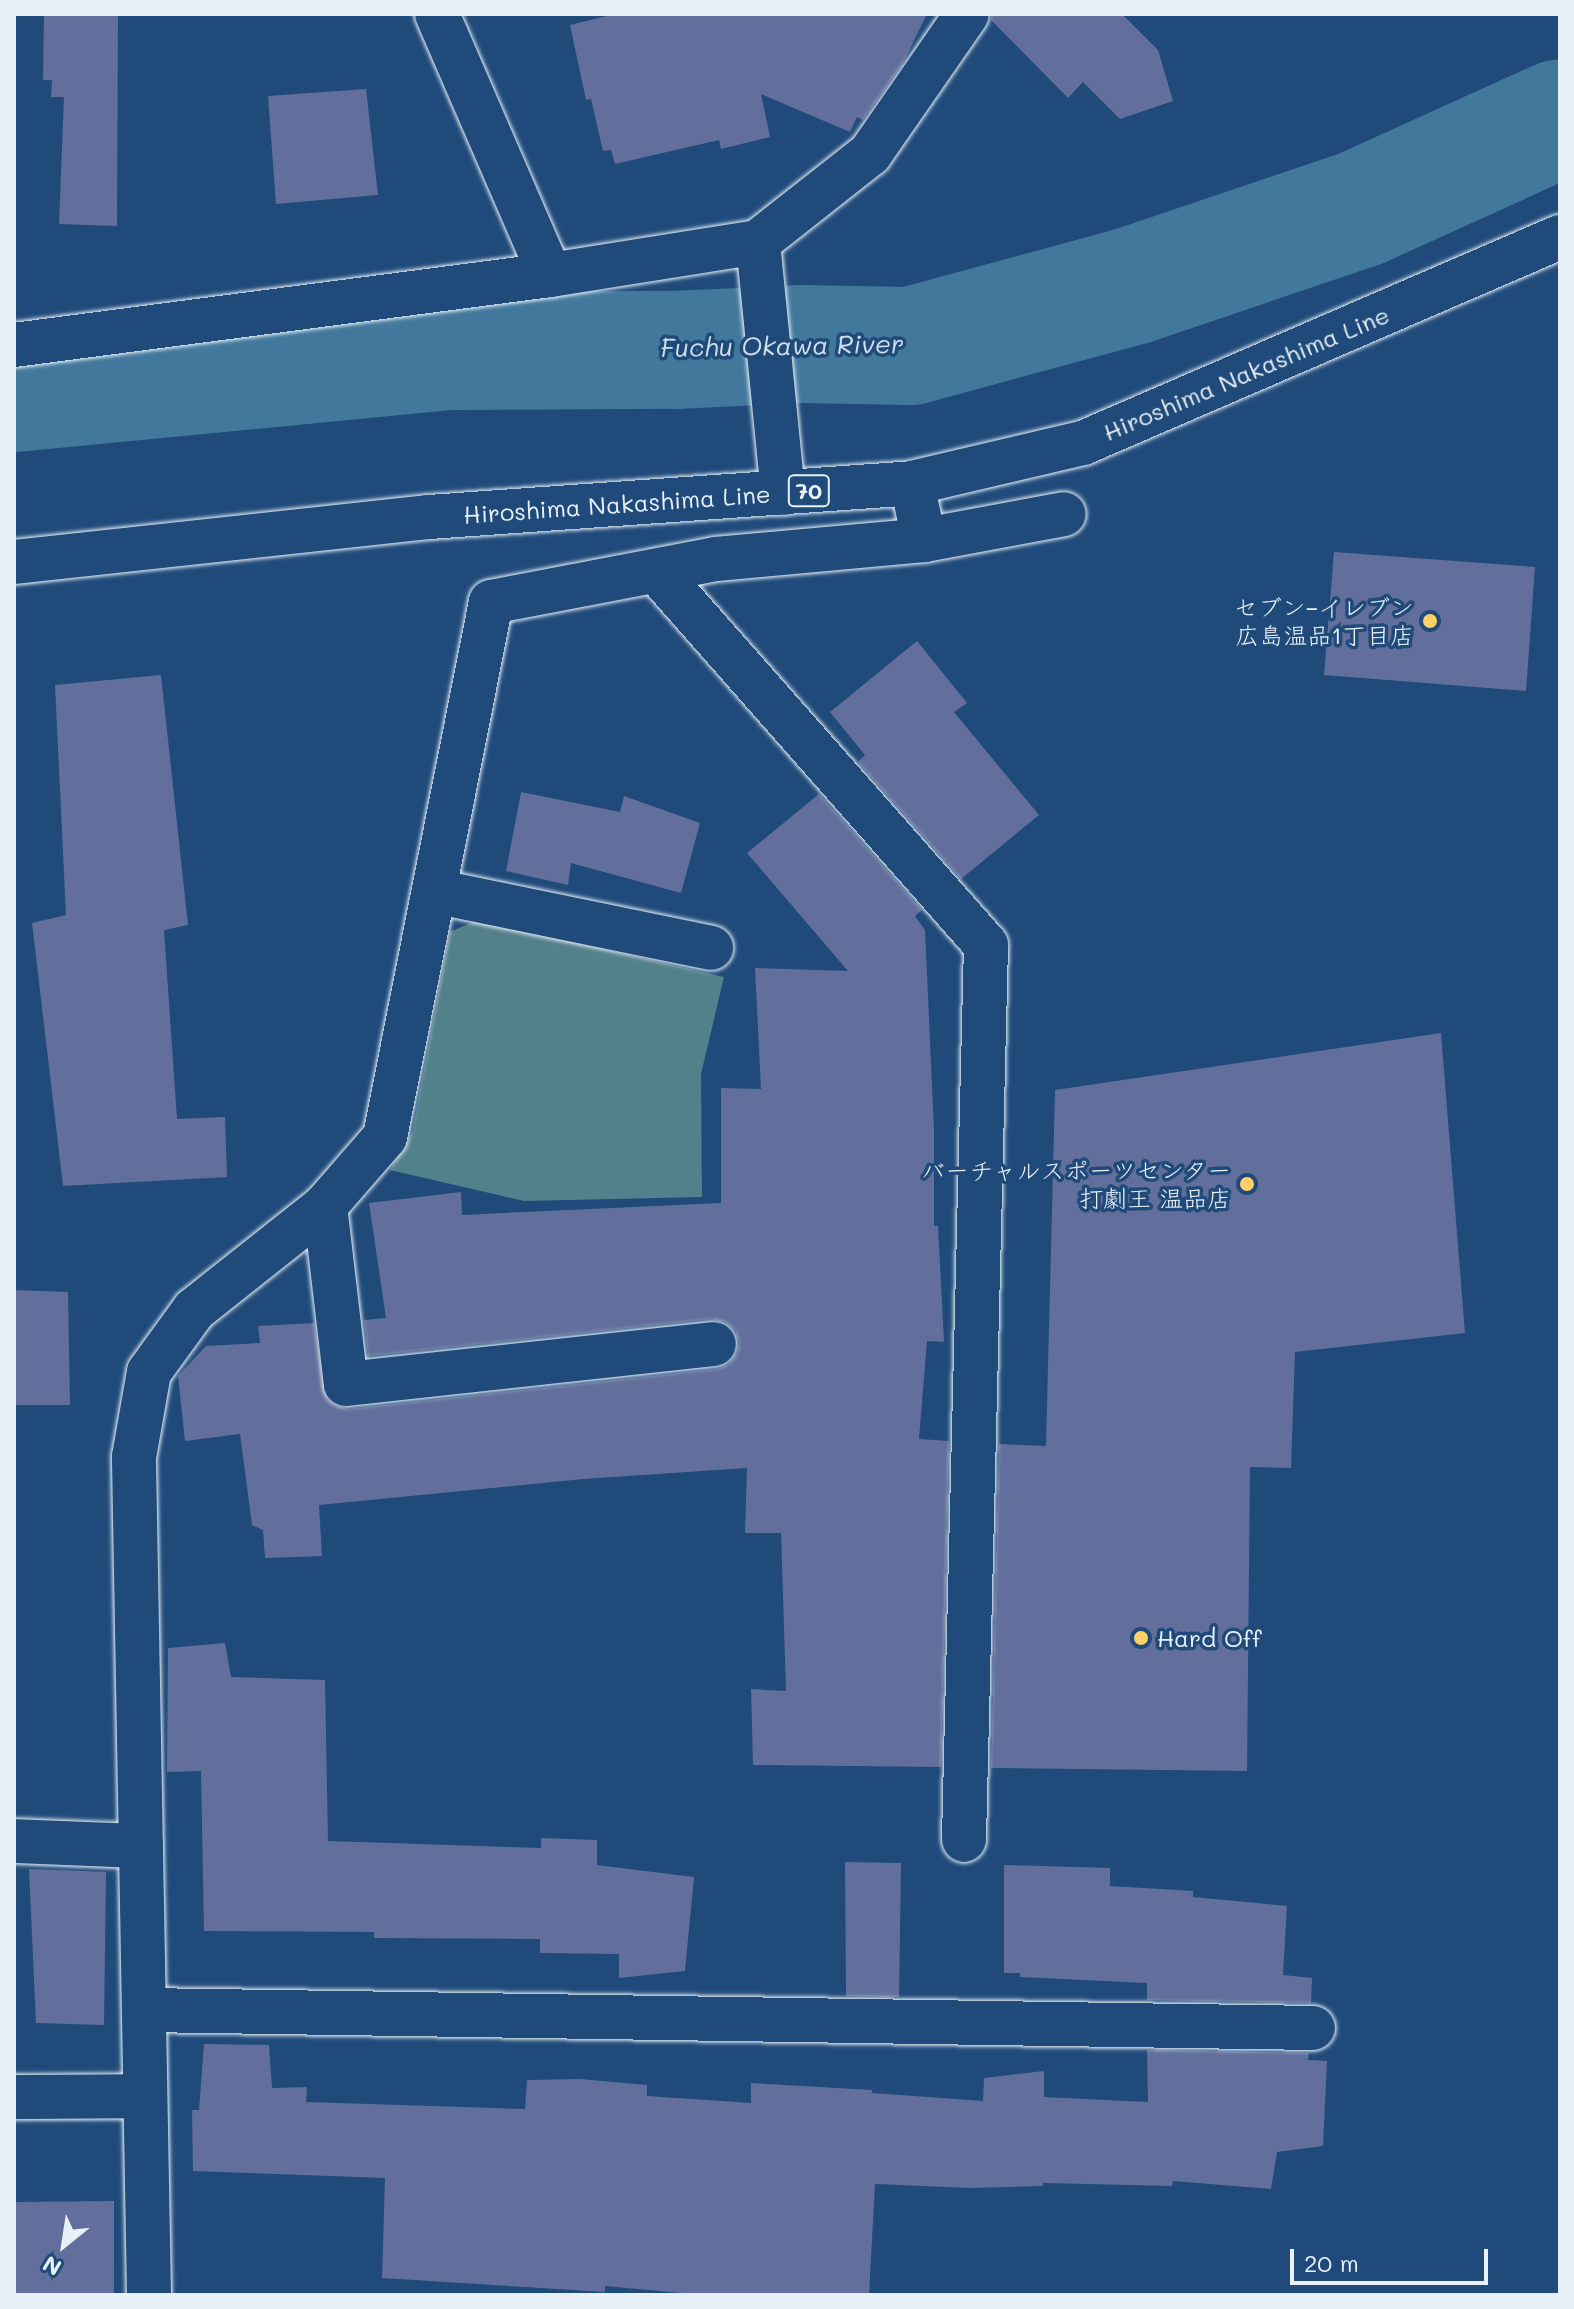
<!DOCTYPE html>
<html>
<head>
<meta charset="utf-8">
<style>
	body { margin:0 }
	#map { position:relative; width:1574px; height:2309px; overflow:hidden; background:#1f4a7a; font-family:Mali,"Klee One",sans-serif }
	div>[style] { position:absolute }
	.green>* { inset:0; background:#52818b }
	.river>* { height:118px; margin:-59px; padding:0 59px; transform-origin:59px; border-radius:59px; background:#41789c }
	.building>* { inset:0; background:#626f9c }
	.roads { filter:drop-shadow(0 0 2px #e8f1f8) drop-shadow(0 0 2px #e8f1f8) }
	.minor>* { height:44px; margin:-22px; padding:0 22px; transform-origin:22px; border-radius:22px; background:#1f4a7a }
	.primary>* { height:44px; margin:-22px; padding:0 22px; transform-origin:22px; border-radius:22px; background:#1f4a7a }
	.dots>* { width:22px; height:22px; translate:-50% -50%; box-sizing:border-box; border:4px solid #1f4a7a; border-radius:50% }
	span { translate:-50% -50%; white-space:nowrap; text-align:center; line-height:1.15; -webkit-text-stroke:7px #1f4a7a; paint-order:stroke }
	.shield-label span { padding:2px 6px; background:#1f4a7a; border:2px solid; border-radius:6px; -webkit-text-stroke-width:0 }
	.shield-label { font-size:22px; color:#e8f1f8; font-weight:700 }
	.street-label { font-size:24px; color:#e8f1f8 }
	.poi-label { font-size:24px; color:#e8f1f8 }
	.right { translate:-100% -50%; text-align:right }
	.left { translate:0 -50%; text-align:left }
	.water-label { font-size:26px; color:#cfdfea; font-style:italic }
	.frame { position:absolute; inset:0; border:16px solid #e8f1f8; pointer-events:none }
	.north { position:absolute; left:24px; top:2205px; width:80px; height:80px; -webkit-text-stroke:6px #1f4a7a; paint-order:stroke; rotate:210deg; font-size:22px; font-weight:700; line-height:32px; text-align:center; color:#e8f1f8 }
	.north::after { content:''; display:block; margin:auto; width:28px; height:36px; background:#e8f1f8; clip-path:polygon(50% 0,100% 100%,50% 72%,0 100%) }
	.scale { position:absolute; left:1290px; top:2249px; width:198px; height:36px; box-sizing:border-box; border:4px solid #e8f1f8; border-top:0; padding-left:10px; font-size:24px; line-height:28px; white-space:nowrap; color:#e8f1f8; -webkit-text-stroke:6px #1f4a7a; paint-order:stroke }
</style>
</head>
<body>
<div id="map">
	<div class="green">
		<div style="clip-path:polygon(477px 920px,724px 977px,701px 1074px,702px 1197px,524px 1201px,390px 1170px,412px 1133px,450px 932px)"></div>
	</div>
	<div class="river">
		<div style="left:14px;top:393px;width:442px;rotate:-5.5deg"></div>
		<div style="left:454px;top:351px;width:221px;rotate:-0.3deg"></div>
		<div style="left:675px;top:350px;width:125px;rotate:-2.7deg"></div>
		<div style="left:800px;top:344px;width:111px;rotate:1deg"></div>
		<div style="left:911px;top:346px;width:229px;rotate:-15.2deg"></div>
		<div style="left:1132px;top:286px;width:243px;rotate:-18.7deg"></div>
		<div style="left:1362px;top:208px;width:217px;rotate:-24.4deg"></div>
	</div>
	<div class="building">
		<div style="clip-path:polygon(44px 14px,118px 14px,117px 226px,59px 224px,64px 97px,51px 97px,52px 80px,43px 80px)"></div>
		<div style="clip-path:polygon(615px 14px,927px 14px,902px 65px,863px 120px,857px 117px,850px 132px,761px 94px,770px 137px,721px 149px,719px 140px,615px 164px,611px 150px,603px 151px,591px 99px,586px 100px,570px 25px)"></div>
		<div style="clip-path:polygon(992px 14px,1122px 14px,1158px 50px,1173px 101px,1120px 119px,1083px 82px,1068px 98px,991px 20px)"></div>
		<div style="clip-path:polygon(366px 89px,378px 195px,276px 204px,268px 96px)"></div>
		<div style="clip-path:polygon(1334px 552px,1535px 567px,1526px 691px,1324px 675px)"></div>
		<div style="clip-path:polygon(917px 641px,967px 703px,954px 712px,1039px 815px,961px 879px,858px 762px,865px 755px,830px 712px)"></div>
		<div style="clip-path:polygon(161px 675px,188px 925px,164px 930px,177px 1119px,225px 1117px,227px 1177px,63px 1186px,32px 923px,66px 915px,55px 685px)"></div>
		<div style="clip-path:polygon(521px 792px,620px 812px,624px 796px,700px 823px,681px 893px,571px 863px,568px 885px,506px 871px)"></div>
		<div style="clip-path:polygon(819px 794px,922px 910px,915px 916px,925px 930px,934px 1130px,934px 1226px,938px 1226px,944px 1342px,927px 1341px,919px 1439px,949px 1441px,941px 1767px,753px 1765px,751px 1689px,786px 1691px,781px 1533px,745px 1533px,747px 1468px,583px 1479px,319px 1505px,322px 1556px,265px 1558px,263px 1530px,252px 1525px,240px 1434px,185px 1441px,178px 1376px,206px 1346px,260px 1343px,258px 1326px,314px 1323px,326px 1398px,335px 1406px,348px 1409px,717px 1369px,729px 1364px,737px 1353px,739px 1342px,735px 1330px,725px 1322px,711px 1319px,368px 1356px,364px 1320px,386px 1318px,369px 1203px,461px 1192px,462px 1215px,721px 1203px,721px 1088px,761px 1089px,755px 968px,848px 971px,747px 853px)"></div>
		<div style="clip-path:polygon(1441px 1033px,1465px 1333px,1295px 1352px,1291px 1468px,1250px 1467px,1247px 1771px,991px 1768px,999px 1444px,1046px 1446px,1055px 1090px)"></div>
		<div style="clip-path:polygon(14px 1290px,68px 1292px,70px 1405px,14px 1405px)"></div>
		<div style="clip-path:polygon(225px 1643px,231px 1677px,325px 1680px,328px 1841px,541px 1848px,541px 1838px,597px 1840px,597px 1865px,694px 1877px,685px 1971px,619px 1978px,619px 1954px,540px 1953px,540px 1939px,374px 1938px,374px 1932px,204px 1931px,201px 1771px,167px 1772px,168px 1648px)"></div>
		<div style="clip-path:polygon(845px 1862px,901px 1863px,899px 1997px,846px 1996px)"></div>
		<div style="clip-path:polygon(1004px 1865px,1110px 1868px,1110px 1886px,1193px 1891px,1193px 1897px,1287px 1906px,1283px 1975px,1312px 1978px,1311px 2003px,1147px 2000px,1147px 1983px,1020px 1977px,1020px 1973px,1004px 1973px)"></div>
		<div style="clip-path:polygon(29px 1869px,106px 1872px,104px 2025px,36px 2023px)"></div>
		<div style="clip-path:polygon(204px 2044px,269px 2045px,272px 2088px,307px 2087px,306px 2102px,525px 2109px,527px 2080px,580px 2079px,647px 2085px,647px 2096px,751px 2103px,751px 2083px,872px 2090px,872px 2093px,983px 2101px,984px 2078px,1044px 2071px,1044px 2097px,1148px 2102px,1147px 2050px,1309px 2053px,1308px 2060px,1327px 2061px,1323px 2146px,1277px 2152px,1271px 2189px,1173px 2181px,1172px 2186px,1043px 2183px,1043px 2186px,970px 2188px,875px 2184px,869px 2295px,703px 2295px,605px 2286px,605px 2292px,382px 2278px,385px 2178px,193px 2171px,192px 2110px,199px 2110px)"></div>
		<div style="clip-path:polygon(114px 2201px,114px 2295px,14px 2295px,14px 2202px)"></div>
	</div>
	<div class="roads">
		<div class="minor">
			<div style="left:437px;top:14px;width:284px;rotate:66.6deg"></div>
			<div style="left:14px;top:345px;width:541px;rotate:-7.44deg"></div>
			<div style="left:550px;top:275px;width:211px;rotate:-9deg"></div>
			<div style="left:783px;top:493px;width:252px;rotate:-95.7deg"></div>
			<div style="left:758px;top:242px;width:142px;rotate:-38.2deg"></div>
			<div style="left:870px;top:154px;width:170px;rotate:-55.3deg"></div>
			<div style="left:924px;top:540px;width:142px;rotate:-10.5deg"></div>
			<div style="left:658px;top:573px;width:496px;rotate:48.6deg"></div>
			<div style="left:986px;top:945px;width:895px;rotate:91.41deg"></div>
			<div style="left:434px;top:891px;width:283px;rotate:11.6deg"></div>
			<div style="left:325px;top:1206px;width:179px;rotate:83.3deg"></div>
			<div style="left:346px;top:1384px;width:370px;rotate:-6.2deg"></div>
			<div style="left:14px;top:1841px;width:127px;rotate:2.3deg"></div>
			<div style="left:144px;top:2010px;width:1169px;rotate:0.88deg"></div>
			<div style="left:14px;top:2097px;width:131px;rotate:-0.4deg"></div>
			<div style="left:149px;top:2295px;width:838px;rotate:-91.03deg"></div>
			<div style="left:134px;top:1457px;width:86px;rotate:-80deg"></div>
			<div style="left:149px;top:1372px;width:77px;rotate:-54deg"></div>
			<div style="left:194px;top:1310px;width:167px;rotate:-38.4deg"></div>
			<div style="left:325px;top:1206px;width:91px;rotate:-49deg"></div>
			<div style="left:385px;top:1137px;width:545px;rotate:-78.79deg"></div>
			<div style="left:491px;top:602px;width:229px;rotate:-10.8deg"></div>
			<div style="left:716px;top:559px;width:209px;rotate:-5.2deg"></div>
			<div style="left:924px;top:540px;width:58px;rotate:-101.9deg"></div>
		</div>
		<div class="primary">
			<div style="left:14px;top:562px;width:417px;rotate:-6.2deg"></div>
			<div style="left:429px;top:517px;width:484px;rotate:-4deg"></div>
			<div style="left:912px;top:483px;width:176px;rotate:-13.2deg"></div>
			<div style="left:1083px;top:443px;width:520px;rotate:-23.36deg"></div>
		</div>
	</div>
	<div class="dots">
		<div style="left:1430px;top:621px;background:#ffd166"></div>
		<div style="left:1247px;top:1184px;background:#ffd166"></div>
		<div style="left:1141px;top:1638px;background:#ffd166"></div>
	</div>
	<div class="shield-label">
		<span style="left:809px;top:491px">70</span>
	</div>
	<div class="street-label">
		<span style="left:1246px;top:373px;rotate:-23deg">Hiroshima Nakashima Line</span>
		<span style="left:617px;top:504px;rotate:-4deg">Hiroshima Nakashima Line</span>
	</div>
	<div class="poi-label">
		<span class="right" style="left:1414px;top:621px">セブン‐イレブン<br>広島温品1丁目店</span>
		<span class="right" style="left:1231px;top:1184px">バーチャルスポーツセンター<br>打劇王 温品店</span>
		<span class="left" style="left:1157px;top:1638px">Hard Off</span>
	</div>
	<div class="water-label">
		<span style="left:782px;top:346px;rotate:-1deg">Fuchu Okawa River</span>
	</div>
	<div class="frame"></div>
	<div class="north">N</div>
	<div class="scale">20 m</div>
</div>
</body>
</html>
